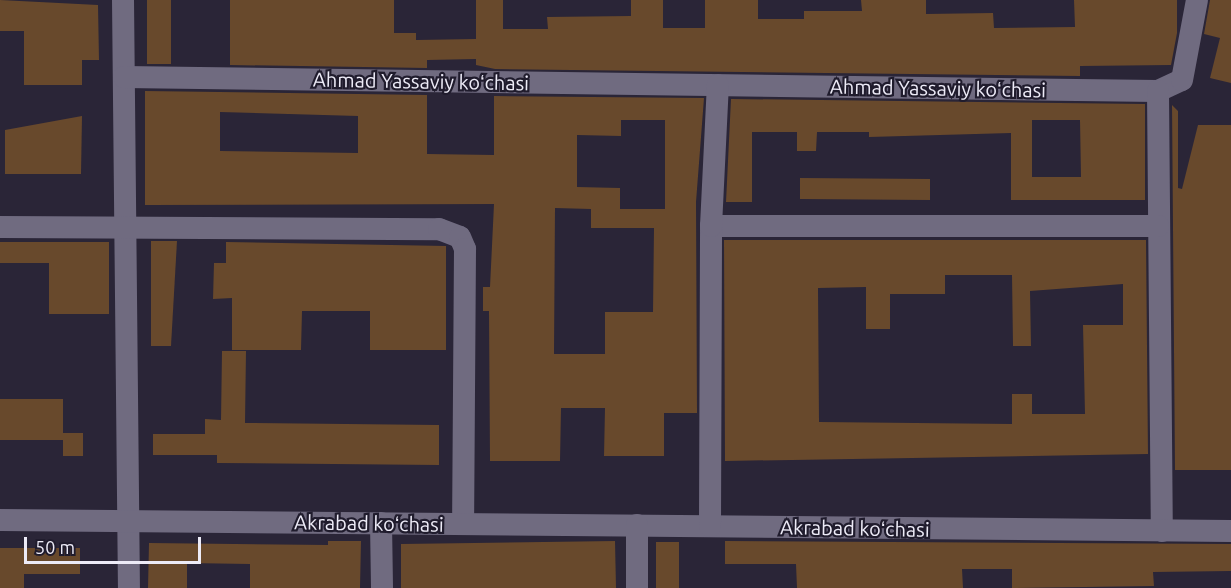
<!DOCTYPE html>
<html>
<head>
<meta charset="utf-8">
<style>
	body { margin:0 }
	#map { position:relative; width:1231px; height:588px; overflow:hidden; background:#2a2537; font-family:Ubuntu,sans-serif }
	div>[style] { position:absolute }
	.building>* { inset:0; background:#68492c }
	.minor>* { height:22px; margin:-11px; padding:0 11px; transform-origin:11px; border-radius:11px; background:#706b80 }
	span { translate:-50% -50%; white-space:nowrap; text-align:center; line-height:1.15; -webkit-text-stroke:4.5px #201c2d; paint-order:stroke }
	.street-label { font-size:20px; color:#edebf7 }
	.scale { position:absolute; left:24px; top:537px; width:177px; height:27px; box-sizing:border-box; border:3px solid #edebf7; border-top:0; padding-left:8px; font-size:18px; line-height:21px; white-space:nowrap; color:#edebf7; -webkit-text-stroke:4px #201c2d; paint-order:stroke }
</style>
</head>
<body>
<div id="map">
	<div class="building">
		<div style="clip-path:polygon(0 0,98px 5px,99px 60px,82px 60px,82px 85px,24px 85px,24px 31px,0 31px)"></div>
		<div style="clip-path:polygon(147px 0,171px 0,171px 64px,147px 64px)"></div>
		<div style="clip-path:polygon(230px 0,394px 0,394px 33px,416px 33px,416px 40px,476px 39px,476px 0,503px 0,503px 29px,548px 29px,547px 17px,631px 16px,631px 0,663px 0,663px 28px,705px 28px,705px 0,758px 0,758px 19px,804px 19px,804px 11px,862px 11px,861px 0,926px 0,926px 14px,993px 13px,994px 28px,1075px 27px,1074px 0,1177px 0,1177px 33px,1171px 65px,1080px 66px,1080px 76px,495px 69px,476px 65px,476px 59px,427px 60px,427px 68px,230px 65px)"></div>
		<div style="clip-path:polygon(1210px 0,1231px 0,1231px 83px,1210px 78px,1220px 38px,1204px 34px)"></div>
		<div style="clip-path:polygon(evenodd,145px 91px,427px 95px,427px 154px,494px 155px,494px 96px,704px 98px,696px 202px,697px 413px,664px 413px,664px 456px,604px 456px,605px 408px,561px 408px,560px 461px,490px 461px,489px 311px,483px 311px,483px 287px,490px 287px,494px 204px,145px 205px,145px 91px,220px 112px,358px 116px,358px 153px,220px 151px,220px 112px,145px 91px,621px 120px,665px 120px,665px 209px,620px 209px,620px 188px,577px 187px,577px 135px,621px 136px,621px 120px,145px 91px,555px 208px,591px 209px,591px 228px,654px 228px,653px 312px,605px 312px,605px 354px,554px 354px,555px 208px)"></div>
		<div style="clip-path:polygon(evenodd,731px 99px,1145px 104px,1145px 200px,1011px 200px,1011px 133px,869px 137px,869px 132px,817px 132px,816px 151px,797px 151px,797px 132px,752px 132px,752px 202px,726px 202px,731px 99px,1032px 120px,1080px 120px,1081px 177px,1032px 177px,1032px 120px)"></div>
		<div style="clip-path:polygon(1172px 105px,1178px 111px,1178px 188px,1182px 189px,1198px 125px,1231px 125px,1231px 470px,1175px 470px)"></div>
		<div style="clip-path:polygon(82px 116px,81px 174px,5px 174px,5px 130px)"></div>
		<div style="clip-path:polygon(800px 178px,930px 179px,930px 200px,800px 199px)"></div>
		<div style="clip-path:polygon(evenodd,724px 240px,1146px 240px,1148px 454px,725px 461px,724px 240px,945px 275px,1012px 275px,1013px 346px,1031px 346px,1030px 291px,1123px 284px,1123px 325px,1083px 325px,1085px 414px,1032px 414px,1032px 394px,1012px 394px,1012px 424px,819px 422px,818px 288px,866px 287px,866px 329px,890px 329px,890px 294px,945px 294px,945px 275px)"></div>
		<div style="clip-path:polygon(151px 241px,177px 241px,171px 346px,151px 346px)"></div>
		<div style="clip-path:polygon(0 242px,109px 242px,109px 314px,49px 314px,49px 263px,0 263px)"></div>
		<div style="clip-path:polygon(226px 242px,446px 246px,446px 350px,370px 350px,370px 311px,302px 311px,301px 350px,232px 350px,232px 298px,213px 299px,214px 263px,226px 263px)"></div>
		<div style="clip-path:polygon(222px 351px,246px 351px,245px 423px,439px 425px,439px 465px,217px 463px,217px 455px,153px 455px,153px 434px,205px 434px,205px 419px,221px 420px)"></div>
		<div style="clip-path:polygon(0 399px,63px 399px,63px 433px,83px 433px,83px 456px,63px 456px,63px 440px,0 440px)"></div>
		<div style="clip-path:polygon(328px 541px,361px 541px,360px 588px,250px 588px,250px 564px,187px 563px,187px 588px,148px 588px,149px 543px,328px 545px)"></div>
		<div style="clip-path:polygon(615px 541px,616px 588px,401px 588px,401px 544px)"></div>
		<div style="clip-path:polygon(725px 541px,1231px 544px,1231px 571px,1153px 572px,1154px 586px,1012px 588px,1012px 569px,962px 569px,963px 588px,797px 588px,796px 564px,725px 564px)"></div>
		<div style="clip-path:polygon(656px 542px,679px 542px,679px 588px,656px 588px)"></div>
		<div style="clip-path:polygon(0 548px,80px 548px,80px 574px,24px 574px,24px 588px,0 588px)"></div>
	</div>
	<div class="minor">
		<div style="left:123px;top:0;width:588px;rotate:89.42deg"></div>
		<div style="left:124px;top:77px;width:1034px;rotate:0.78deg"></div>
		<div style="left:1158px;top:91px;width:26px;rotate:-25deg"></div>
		<div style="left:1182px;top:80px;width:81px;rotate:-79.4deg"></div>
		<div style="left:1158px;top:91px;width:440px;rotate:89.5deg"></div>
		<div style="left:711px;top:226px;width:447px"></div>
		<div style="left:0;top:227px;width:439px;rotate:0.3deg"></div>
		<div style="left:439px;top:229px;width:22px;rotate:21deg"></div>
		<div style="left:460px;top:237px;width:13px;rotate:67deg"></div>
		<div style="left:465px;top:249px;width:275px;rotate:90.4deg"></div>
		<div style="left:0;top:520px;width:1231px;rotate:0.51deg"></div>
		<div style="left:381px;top:523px;width:65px;rotate:89.1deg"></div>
		<div style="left:637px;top:525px;width:63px;rotate:90deg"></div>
		<div style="left:710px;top:526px;width:300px;rotate:-89.8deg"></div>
		<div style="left:711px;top:226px;width:141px;rotate:-87.2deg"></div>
	</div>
	<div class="street-label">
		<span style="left:421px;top:81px;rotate:1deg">Ahmad Yassaviy koʻchasi</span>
		<span style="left:938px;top:88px;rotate:1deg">Ahmad Yassaviy koʻchasi</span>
		<span style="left:369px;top:523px;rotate:1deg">Akrabad koʻchasi</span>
		<span style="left:855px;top:528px;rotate:1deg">Akrabad koʻchasi</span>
	</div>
	<div class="scale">50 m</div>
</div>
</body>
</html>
